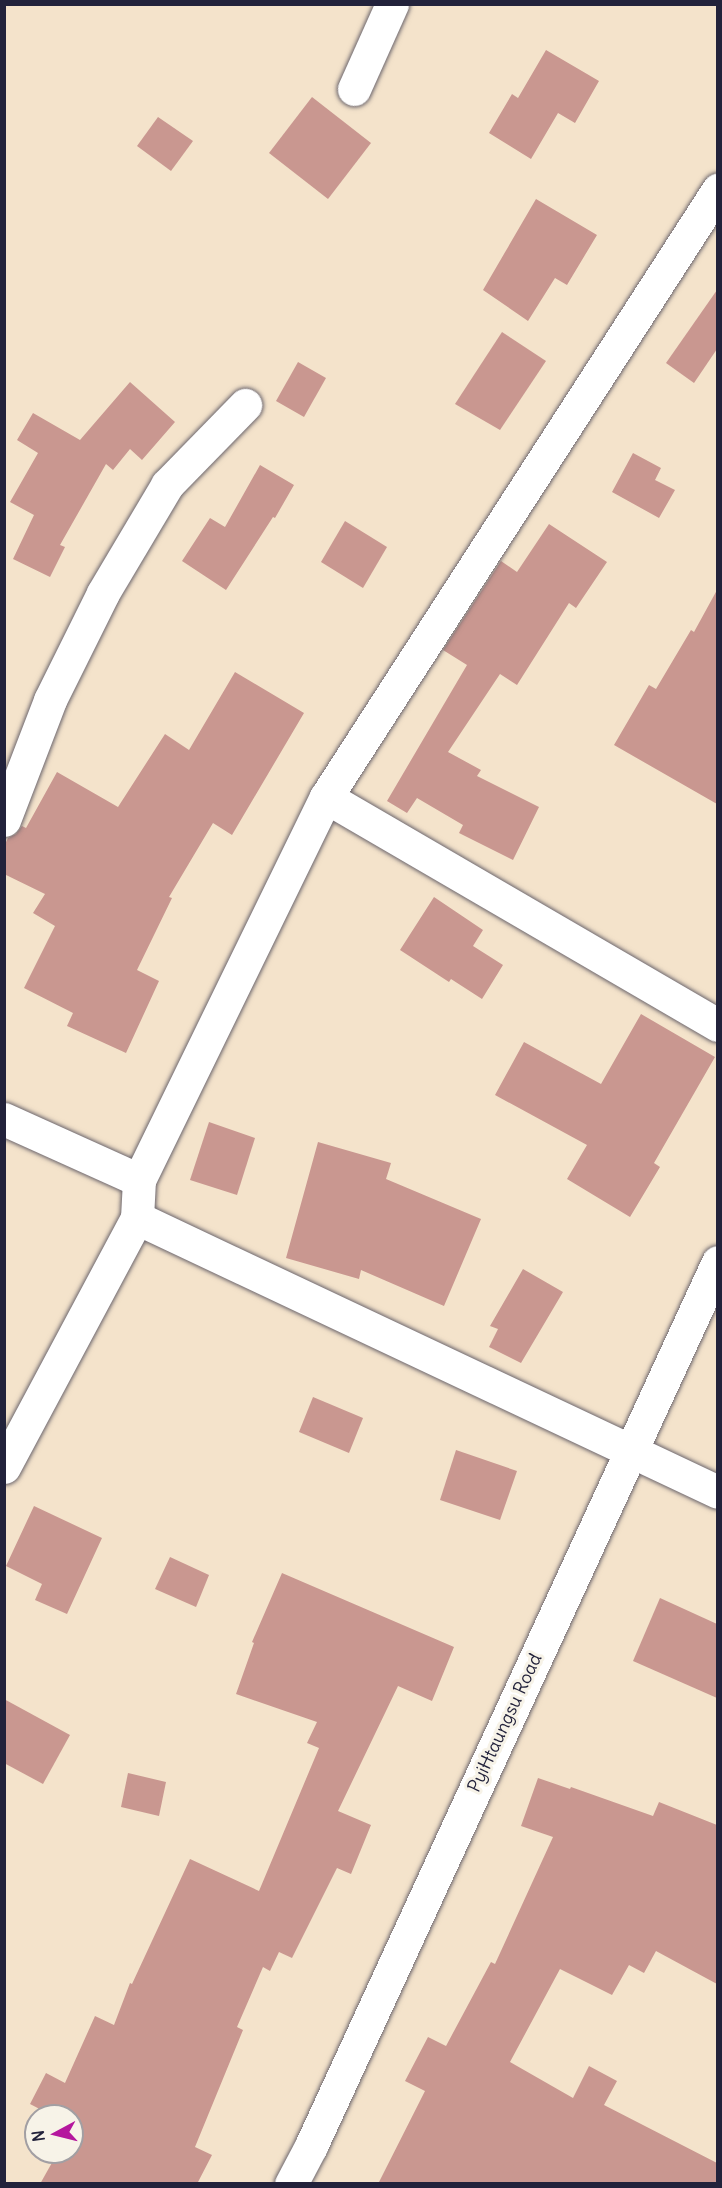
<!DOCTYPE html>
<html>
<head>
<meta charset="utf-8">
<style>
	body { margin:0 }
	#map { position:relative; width:722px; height:2188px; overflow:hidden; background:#f4e3cb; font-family:Delius,sans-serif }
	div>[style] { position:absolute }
	.building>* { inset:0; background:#c99790 }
	.roads { filter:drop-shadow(0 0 2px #6c666d) drop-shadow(0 0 2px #6c666d) }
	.minor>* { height:33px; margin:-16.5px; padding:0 16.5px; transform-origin:16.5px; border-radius:16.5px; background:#fff }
	.highway>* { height:33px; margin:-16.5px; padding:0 16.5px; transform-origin:16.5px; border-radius:16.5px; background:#fff }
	span { translate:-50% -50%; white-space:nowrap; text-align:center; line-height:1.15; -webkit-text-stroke:6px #f7f3e8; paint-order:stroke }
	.street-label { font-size:18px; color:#22223b }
	.frame { position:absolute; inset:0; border:6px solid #22223b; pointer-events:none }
	.north { position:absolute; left:24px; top:2104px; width:60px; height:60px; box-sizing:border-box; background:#f7f3e8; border:2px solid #a29fa3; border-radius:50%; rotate:263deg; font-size:16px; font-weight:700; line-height:24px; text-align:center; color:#22223b }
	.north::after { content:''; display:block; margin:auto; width:21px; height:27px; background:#b5179e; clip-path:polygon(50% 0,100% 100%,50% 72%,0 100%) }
</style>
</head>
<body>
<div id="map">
	<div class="building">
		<div style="clip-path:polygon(546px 50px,599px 81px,575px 123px,558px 113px,531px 159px,489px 133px,512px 94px,518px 98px)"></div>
		<div style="clip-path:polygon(312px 97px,371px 143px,328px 199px,269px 153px)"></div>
		<div style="clip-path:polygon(158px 117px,193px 141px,171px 171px,137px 146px)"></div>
		<div style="clip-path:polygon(536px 199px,597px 235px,567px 285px,555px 278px,528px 321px,483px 290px)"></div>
		<div style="clip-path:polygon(717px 290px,717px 349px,694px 383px,666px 363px)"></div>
		<div style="clip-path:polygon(502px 332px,546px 361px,500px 430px,455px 404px)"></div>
		<div style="clip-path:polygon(298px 362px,326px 378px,304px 417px,276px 401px)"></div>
		<div style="clip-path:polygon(130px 382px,175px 422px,142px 460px,130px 449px,113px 470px,106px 464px,60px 545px,65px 547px,50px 577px,13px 559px,34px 515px,10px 502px,38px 453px,17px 440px,33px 413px,80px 440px)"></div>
		<div style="clip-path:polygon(633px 453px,661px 468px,655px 480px,675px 490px,659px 518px,612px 492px)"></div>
		<div style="clip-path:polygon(260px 465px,294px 485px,275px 518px,273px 517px,226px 590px,182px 561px,210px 518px,225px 527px)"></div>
		<div style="clip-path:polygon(345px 521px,387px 547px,363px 588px,321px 562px)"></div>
		<div style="clip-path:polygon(549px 524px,607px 562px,576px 608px,569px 603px,517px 685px,500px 674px,448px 752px,481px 770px,477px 776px,539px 807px,513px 860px,459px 833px,463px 825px,417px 798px,407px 813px,387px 801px,467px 665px,443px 650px,501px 561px,517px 572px)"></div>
		<div style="clip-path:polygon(717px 590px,717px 804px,614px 745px,649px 685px,656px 689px,691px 630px,694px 632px)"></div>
		<div style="clip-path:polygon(235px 672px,304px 713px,232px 835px,213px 823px,169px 897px,172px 898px,137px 970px,159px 981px,126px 1053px,67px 1026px,73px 1013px,24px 988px,55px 926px,33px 913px,45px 894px,4px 874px,4px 846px,8px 838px,16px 834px,22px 826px,26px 828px,57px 772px,118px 807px,165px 734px,189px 750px)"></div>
		<div style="clip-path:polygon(434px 897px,483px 930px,473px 946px,503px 965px,482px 999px,451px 979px,449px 982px,400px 950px)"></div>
		<div style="clip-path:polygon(641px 1014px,715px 1057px,654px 1163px,660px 1167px,630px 1217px,567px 1179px,587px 1145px,495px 1095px,524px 1042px,601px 1084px)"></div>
		<div style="clip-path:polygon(209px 1122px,255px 1138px,237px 1195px,190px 1180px)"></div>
		<div style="clip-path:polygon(318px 1142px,391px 1163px,386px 1179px,481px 1219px,444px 1306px,361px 1270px,359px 1279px,286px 1258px)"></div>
		<div style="clip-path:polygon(523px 1269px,563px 1292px,521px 1363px,489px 1347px,498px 1329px,490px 1326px)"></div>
		<div style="clip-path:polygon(313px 1397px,363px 1418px,349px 1453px,299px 1432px)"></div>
		<div style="clip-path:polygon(456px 1450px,517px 1471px,500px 1520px,440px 1500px)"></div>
		<div style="clip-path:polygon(34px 1506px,102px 1538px,67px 1614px,35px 1600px,42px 1584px,6px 1566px)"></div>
		<div style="clip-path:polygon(170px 1557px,209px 1575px,196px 1607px,155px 1589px)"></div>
		<div style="clip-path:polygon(282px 1573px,454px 1647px,432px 1701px,398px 1686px,338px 1811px,371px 1825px,351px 1874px,337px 1868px,292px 1958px,279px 1952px,270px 1971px,263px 1967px,237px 2027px,243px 2030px,195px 2147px,212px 2155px,197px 2184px,40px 2184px,58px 2152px,72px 2152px,72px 2116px,53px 2116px,30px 2104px,46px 2073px,65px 2083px,95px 2016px,114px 2025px,130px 1983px,132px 1984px,190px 1859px,259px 1891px,319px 1748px,307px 1743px,317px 1722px,236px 1694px,254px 1643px,252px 1642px)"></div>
		<div style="clip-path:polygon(660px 1598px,717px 1624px,717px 1698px,633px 1661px)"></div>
		<div style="clip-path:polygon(4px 1699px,70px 1735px,43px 1784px,4px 1763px)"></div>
		<div style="clip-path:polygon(128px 1773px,166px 1782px,159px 1816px,121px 1807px)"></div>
		<div style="clip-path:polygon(538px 1778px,570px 1789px,571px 1787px,653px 1816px,659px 1802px,717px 1825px,717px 1984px,656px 1951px,644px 1973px,629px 1965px,612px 1995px,560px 1969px,510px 2062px,573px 2098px,589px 2066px,617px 2081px,604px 2105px,717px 2163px,717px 2184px,378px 2184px,425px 2091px,405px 2081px,428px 2037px,446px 2046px,491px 1962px,495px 1964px,553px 1837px,521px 1826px)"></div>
	</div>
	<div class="roads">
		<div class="minor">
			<div style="left:354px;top:89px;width:93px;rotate:-65.9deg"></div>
			<div style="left:326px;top:797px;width:453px;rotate:30.2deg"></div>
			<div style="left:4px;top:820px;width:129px;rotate:-69deg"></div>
			<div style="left:50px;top:700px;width:119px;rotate:-63.6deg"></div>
			<div style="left:103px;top:593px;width:126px;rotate:-59.3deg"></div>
			<div style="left:167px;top:485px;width:112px;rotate:-45.7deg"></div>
			<div style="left:4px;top:1119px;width:148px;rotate:24.3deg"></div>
			<div style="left:137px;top:1218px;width:642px;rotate:25.25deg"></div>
			<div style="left:4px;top:1467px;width:282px;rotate:-61.9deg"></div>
			<div style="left:137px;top:1218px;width:38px;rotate:-87deg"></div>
			<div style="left:139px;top:1180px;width:426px;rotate:-64deg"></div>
			<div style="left:326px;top:797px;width:723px;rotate:-57.15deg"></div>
		</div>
		<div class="highway">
			<div style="left:291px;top:2184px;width:43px;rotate:-62.2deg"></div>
			<div style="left:311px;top:2146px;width:973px;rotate:-65.28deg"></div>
		</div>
	</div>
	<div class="street-label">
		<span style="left:505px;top:1723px;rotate:-65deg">PyiHtaungsu Road</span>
	</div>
	<div class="frame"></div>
	<div class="north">N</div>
</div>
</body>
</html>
